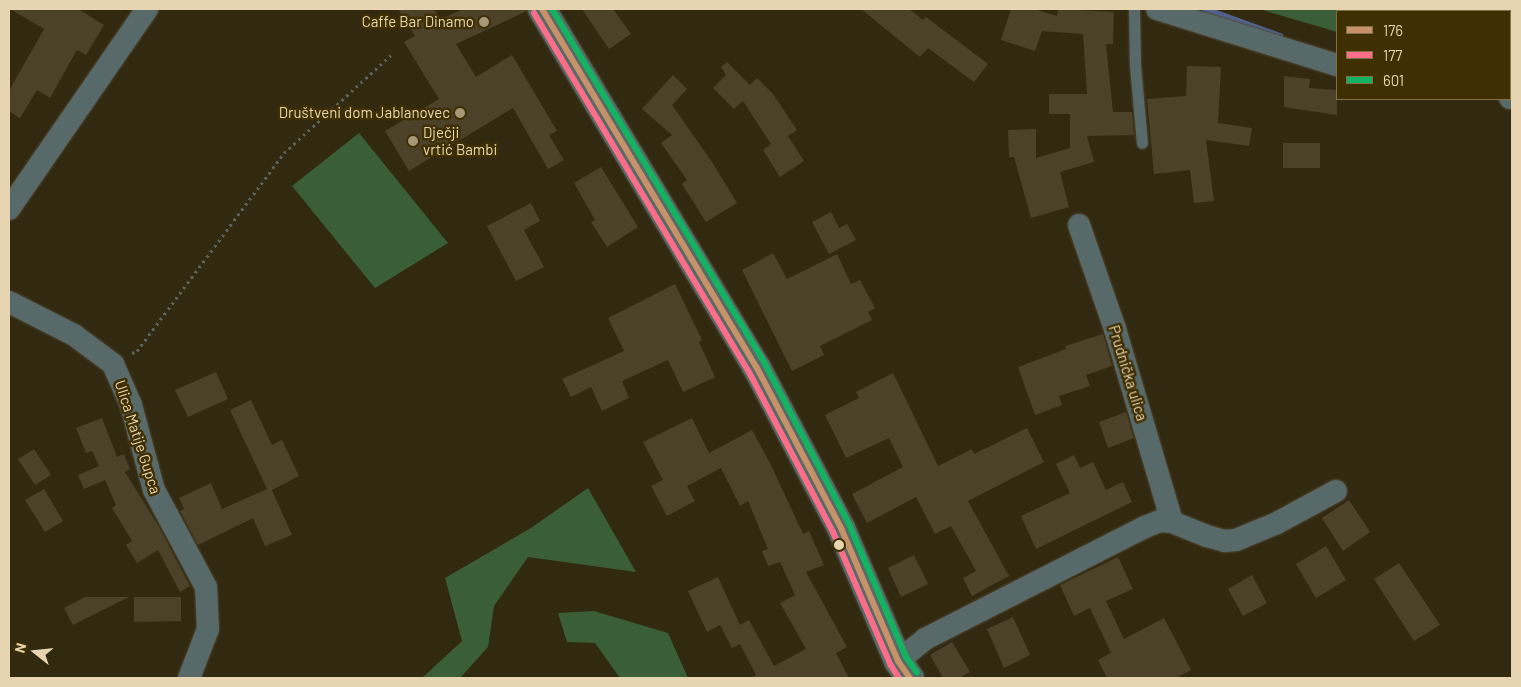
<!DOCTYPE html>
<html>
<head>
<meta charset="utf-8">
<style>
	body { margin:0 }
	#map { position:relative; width:1521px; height:687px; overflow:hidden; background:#322911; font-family:Barlow,sans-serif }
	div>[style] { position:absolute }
	.green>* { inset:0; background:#3a5e37 }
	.stream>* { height:6px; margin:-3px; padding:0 3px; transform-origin:3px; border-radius:3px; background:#50638f }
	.building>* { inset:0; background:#4b4229 }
	.path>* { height:3px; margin-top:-1.5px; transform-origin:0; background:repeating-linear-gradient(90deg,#5c645c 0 2.5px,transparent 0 6.5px) }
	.roads { filter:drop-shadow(0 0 1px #504630) drop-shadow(0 0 1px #504630) }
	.service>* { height:11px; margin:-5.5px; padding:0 5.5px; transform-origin:5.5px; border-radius:5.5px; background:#576968 }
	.minor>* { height:22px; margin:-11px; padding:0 11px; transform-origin:11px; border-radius:11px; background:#576968 }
	.secondary>* { height:28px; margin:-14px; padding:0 14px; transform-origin:14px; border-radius:14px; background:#576a65 }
	.bus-1>* { height:6px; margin:-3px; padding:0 3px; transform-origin:3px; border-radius:3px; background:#c7916a }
	.bus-2>* { height:6px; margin:-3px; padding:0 3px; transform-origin:3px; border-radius:3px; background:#fb6d88 }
	.bus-3>* { height:6px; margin:-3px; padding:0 3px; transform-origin:3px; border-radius:3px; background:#13b361 }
	.dots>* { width:14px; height:14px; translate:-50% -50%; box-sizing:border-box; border:2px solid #402f03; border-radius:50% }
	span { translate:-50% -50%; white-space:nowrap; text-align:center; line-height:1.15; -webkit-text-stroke:5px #402f03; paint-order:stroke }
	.poi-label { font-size:15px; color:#e6d5b0 }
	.right { translate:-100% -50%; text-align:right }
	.left { translate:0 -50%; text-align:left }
	.street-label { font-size:15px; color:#e6d5b0 }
	.frame { position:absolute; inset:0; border:10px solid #e6d5b0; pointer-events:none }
	.legend { position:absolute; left:1336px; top:10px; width:175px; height:90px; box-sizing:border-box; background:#402f03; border:1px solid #827148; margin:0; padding:6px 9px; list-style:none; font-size:15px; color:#e6d5b0 }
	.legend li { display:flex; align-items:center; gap:10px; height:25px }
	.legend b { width:25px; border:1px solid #827148 }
	.north { position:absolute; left:10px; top:627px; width:50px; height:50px; -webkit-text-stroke:4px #402f03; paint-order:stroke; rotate:286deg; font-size:14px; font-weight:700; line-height:20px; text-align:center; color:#e6d5b0 }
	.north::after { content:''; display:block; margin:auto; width:18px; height:22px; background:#e6d5b0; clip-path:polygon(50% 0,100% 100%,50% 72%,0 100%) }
</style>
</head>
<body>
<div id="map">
	<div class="green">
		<div style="clip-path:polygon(1259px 9px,1512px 9px,1512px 77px,1510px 76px,1510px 11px,1337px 11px,1337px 32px)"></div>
		<div style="clip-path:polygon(359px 133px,448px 243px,375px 288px,292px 186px)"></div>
		<div style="clip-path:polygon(588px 488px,636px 572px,528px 557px,494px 606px,488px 647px,460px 678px,422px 678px,462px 641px,445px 578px,531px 528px)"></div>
		<div style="clip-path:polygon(594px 611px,668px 633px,688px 678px,620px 678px,595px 643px,567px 642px,558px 613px)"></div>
	</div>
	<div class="stream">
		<div style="left:1205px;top:9px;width:80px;rotate:19.8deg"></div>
		<div style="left:1510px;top:61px;width:2px;rotate:27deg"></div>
	</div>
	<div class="building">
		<div style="clip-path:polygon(10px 9px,78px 9px,104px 25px,86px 55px,77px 50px,50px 98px,37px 90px,20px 118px,9px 111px,9px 91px,44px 29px)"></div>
		<div style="clip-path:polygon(398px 9px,434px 9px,441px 19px,463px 9px,526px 9px,527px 11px,456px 44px,476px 77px,512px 55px,557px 131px,549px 135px,564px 160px,548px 169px,513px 108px,409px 171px,385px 131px,439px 99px,404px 42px,415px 36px)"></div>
		<div style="clip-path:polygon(582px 9px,613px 9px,631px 34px,609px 49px)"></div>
		<div style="clip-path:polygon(861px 9px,909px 9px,923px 20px,926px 17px,988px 64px,974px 82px,928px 48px,920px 57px)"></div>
		<div style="clip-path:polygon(1011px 9px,1034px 9px,1057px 16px,1058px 9px,1114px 12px,1113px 44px,1106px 44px,1113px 112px,1132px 112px,1134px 135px,1087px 136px,1094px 162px,1060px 172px,1069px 207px,1031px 218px,1014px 157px,1009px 157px,1008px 130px,1036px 129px,1036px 158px,1070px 148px,1070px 114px,1049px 114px,1049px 94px,1087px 94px,1083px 34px,1042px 31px,1035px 51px,1001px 40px)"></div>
		<div style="clip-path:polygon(727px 62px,750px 85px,757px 78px,773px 94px,797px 130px,788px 136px,804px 161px,780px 177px,763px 150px,771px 144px,743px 101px,734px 109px,713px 88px,726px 75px,721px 67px)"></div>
		<div style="clip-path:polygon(1187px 66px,1221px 67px,1218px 123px,1252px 128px,1249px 146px,1206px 140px,1214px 201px,1194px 203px,1190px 170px,1154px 174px,1147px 99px,1186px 96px)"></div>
		<div style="clip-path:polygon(673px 75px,687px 89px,672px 105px,712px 162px,737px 203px,706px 222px,682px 184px,687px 180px,661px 143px,672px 135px,642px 109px)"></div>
		<div style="clip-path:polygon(1284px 76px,1310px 79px,1309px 88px,1337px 90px,1337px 115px,1284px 107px)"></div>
		<div style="clip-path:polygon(1283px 143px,1320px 143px,1320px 168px,1283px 168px)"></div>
		<div style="clip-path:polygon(601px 167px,638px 227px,607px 247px,591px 222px,595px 220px,574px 183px)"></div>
		<div style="clip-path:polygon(531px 203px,540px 221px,524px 230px,544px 267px,516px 281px,487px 226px)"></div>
		<div style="clip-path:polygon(831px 212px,839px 228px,847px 224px,856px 240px,829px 254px,812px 222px)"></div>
		<div style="clip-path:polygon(773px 253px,787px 279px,837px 254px,851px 284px,860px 280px,875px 308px,868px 312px,872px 320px,820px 346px,824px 355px,792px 371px,742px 270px)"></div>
		<div style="clip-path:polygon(675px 284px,702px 340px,699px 342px,715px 377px,683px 392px,668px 360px,622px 381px,629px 398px,602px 411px,591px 387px,571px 397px,562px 379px,624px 351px,608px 318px)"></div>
		<div style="clip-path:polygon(1103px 334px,1112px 366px,1086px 375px,1090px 386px,1059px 396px,1062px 405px,1035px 415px,1018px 367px,1066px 349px,1065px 346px)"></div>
		<div style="clip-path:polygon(216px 372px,228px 399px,188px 417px,175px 390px)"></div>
		<div style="clip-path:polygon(893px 373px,938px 466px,972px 449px,974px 454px,1027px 428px,1044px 462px,968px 501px,1009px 576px,972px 596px,963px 578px,976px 571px,951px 526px,935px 534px,916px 497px,867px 523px,852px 494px,903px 467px,889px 438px,846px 458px,825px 415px,859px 398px,856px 392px)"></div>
		<div style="clip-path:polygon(251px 400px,272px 445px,282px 440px,299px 476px,272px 490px,292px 535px,265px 546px,253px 518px,198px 545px,180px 511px,184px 509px,179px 498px,211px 483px,222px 509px,267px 489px,230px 410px)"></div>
		<div style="clip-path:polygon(1126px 412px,1134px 438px,1108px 448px,1099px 422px)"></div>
		<div style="clip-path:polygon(102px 418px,117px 457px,124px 454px,130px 469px,125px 472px,158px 525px,190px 586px,180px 592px,158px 550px,137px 563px,126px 545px,132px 541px,112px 508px,116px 505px,105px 480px,84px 489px,78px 475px,99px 466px,92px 451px,86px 453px,76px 428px)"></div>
		<div style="clip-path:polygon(692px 418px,709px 453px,752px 430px,771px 465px,803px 534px,809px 531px,824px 565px,806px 572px,847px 647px,836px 653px,849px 678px,750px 678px,756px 675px,740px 644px,732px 648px,720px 625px,707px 632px,688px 591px,718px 577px,740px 625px,749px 620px,774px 666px,806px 649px,780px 603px,795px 595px,780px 562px,768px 566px,762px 551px,768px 549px,748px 501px,740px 506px,721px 468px,687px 486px,695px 501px,667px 516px,651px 486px,663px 480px,643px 442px)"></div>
		<div style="clip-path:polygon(34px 449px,51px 475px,35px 485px,18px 459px)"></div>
		<div style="clip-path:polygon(1074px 455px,1080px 468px,1093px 462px,1106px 490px,1123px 482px,1132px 502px,1036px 549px,1021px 516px,1070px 493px,1056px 464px)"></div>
		<div style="clip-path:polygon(44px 489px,63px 521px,45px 532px,25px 500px)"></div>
		<div style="clip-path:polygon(1349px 500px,1370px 532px,1343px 551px,1322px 518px)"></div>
		<div style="clip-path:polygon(1326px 546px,1346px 580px,1316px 598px,1296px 564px)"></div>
		<div style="clip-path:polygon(914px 555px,928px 584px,901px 597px,888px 568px)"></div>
		<div style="clip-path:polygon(1118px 557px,1133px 589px,1106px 601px,1124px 639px,1164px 618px,1191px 670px,1176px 678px,1107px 678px,1098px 660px,1111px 653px,1090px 608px,1074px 616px,1060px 585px)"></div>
		<div style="clip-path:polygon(1399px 563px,1440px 625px,1414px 641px,1374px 579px)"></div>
		<div style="clip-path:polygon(1252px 575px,1267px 603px,1243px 616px,1228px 589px)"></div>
		<div style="clip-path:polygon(85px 597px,129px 597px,73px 625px,64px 608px)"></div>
		<div style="clip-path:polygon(134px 597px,181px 597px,181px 621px,134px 622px)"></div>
		<div style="clip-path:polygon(1013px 617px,1030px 655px,1004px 668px,987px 629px)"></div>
		<div style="clip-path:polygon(952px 642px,970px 672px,959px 678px,943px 678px,930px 655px)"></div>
	</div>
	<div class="path">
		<div style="left:132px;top:353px;width:5px;rotate:-22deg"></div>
		<div style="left:137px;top:351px;width:247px;rotate:-53.4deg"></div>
		<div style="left:284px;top:153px;width:145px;rotate:-42.5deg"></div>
	</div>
	<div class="roads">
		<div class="service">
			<div style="left:1134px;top:9px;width:56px;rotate:89deg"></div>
			<div style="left:1135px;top:65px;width:78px;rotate:84.9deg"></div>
		</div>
		<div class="minor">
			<div style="left:1157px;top:9px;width:189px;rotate:17.3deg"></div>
			<div style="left:1510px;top:98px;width:2px"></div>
			<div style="left:9px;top:209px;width:243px;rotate:-55.4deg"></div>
			<div style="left:1079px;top:225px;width:110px;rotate:70.9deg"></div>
			<div style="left:1115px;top:329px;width:201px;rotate:73.5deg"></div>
			<div style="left:9px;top:302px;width:73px;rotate:26.9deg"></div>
			<div style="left:74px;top:335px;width:49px;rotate:36.6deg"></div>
			<div style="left:113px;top:364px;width:45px;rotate:66.3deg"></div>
			<div style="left:131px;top:405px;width:88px;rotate:74.9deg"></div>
			<div style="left:154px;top:490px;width:110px;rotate:61.8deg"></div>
			<div style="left:206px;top:587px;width:42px;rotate:87.3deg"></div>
			<div style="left:208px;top:629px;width:53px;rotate:111.2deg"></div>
			<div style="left:898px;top:661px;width:35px;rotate:-39deg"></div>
			<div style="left:925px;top:639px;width:247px;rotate:-27deg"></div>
			<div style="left:1145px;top:527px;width:16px;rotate:-22deg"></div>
			<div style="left:1160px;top:521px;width:12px;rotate:5deg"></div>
			<div style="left:1172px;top:522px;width:38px;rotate:22deg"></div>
			<div style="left:1207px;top:536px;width:19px;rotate:16deg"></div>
			<div style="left:1225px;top:541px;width:11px;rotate:-5deg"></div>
			<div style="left:1236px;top:540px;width:44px;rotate:-22.5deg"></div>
			<div style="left:1277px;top:523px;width:67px;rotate:-28.5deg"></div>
		</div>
		<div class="secondary">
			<div style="left:542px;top:9px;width:418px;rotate:59.1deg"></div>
			<div style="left:757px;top:368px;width:181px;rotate:62.3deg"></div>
			<div style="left:841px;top:528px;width:145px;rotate:66.8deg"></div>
			<div style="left:898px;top:661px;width:21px;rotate:55deg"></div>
		</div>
	</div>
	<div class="bus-1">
		<div style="left:542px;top:9px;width:418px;rotate:59.1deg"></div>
		<div style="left:757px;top:368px;width:181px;rotate:62.3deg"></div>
		<div style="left:841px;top:528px;width:145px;rotate:66.8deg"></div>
		<div style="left:898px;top:661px;width:21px;rotate:55deg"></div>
	</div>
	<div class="bus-2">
		<div style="left:534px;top:13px;width:418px;rotate:59.1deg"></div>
		<div style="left:749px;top:372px;width:181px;rotate:62.3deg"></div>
		<div style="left:833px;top:532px;width:144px;rotate:66.6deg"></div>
		<div style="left:890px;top:664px;width:17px;rotate:57deg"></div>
	</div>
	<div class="bus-3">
		<div style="left:552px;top:9px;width:414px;rotate:59deg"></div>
		<div style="left:765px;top:364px;width:181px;rotate:62.3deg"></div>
		<div style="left:849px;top:524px;width:145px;rotate:66.8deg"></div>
		<div style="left:906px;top:657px;width:19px;rotate:55deg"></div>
	</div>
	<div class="dots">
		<div style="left:484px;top:22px;background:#a79978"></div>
		<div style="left:460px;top:113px;background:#a79978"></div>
		<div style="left:413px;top:141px;background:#a79978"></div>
		<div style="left:839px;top:545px;background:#e6d5b0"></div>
	</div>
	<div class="poi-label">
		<span class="right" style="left:474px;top:22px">Caffe Bar Dinamo</span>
		<span class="right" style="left:450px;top:113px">Društveni dom Jablanovec</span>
		<span class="left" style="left:423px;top:141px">Dječji<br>vrtić Bambi</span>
	</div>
	<div class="street-label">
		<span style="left:1128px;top:373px;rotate:73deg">Prudnička ulica</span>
		<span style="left:138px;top:437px;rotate:72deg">Ulica Matije Gupca</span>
	</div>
	<div class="frame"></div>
	<ul class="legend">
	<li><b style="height:6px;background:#c7916a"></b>176</li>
	<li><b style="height:6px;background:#fb6d88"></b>177</li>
	<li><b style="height:6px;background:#13b361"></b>601</li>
	</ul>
	<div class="north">N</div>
</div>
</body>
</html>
